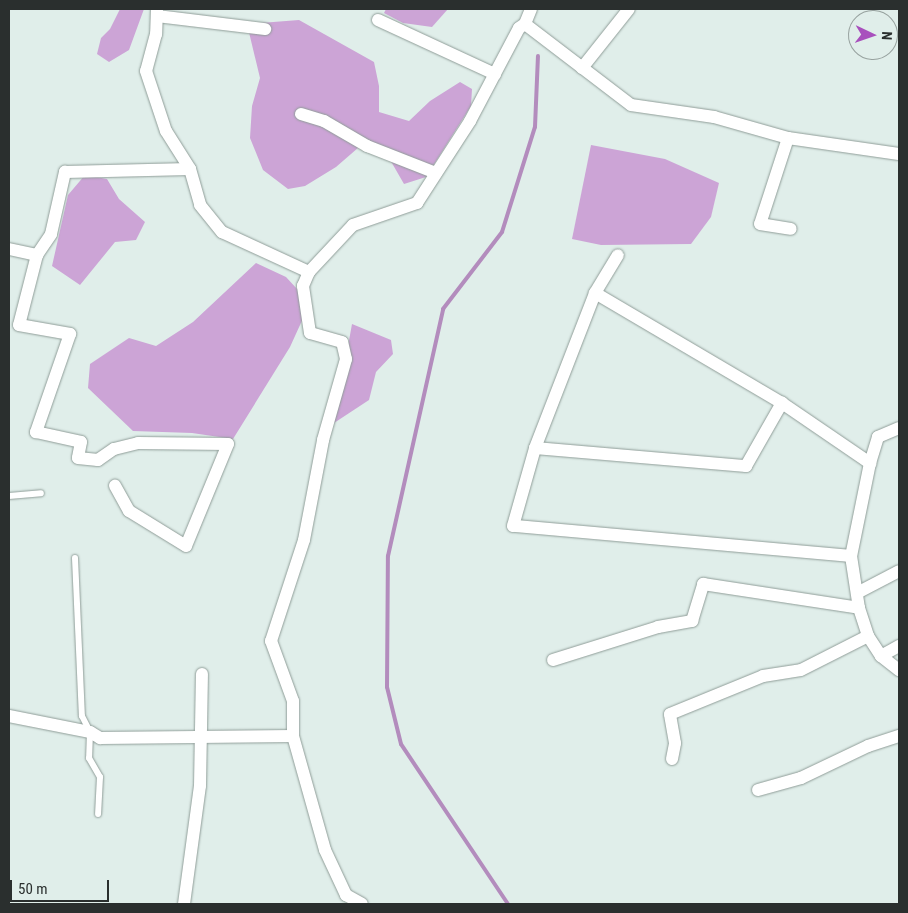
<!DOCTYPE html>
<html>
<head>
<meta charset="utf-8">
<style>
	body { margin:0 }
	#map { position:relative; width:908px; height:913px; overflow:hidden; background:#e0eeea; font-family:"Roboto Condensed",sans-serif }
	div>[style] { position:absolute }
	.forest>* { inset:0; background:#cca4d6 }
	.stream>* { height:4px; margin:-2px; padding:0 2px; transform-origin:2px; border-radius:2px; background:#b38cbd }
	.roads { filter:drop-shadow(0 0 1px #8f9d98) drop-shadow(0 0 1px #8f9d98) }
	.lane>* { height:6px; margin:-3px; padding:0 3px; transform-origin:3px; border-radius:3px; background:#fff }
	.street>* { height:12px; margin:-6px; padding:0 6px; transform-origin:6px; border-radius:6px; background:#fff }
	span { translate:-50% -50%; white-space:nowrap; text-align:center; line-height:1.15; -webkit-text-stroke:5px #e0eeea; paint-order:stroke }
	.frame { position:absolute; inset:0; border:10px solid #2a2f2e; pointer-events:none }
	.north { position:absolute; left:848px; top:10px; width:50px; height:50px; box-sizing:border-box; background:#e0eeea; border:1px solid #97a29f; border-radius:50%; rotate:93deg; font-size:14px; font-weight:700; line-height:20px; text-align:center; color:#2a2f2e }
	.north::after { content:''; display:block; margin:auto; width:18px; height:22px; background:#a850bd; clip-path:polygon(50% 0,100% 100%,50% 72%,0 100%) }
	.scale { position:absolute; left:10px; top:880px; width:99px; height:22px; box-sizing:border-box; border:2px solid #2a2f2e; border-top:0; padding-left:6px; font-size:15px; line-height:18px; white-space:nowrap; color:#2a2f2e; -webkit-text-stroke:4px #e0eeea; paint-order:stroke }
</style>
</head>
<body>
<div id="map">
	<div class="forest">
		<div style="clip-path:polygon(120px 9px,144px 9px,129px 50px,109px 62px,97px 54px,101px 38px,110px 29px)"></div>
		<div style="clip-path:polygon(386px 9px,448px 9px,432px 27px,403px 23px,384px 13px)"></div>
		<div style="clip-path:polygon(299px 20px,374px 62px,379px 86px,379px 112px,409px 121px,430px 101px,460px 82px,472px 89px,471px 106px,426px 177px,404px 184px,385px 151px,366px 141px,336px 167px,305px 186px,288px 189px,263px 170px,250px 138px,252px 106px,260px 78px,247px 24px)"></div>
		<div style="clip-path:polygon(591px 145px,665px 159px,719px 183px,711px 217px,691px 244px,601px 245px,572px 239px)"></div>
		<div style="clip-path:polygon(85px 175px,107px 179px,119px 199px,145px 222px,136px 240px,115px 242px,80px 285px,52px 266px,68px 195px)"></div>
		<div style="clip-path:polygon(256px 263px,286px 277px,310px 303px,290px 347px,233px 439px,192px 433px,133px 431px,88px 388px,90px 364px,129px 338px,156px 346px,193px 322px)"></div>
		<div style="clip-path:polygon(352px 324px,391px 340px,393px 354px,376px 372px,369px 400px,334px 423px)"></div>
	</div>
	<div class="stream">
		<div style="left:508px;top:904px;width:192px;rotate:-123.8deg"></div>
		<div style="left:401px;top:744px;width:59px;rotate:-103.8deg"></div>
		<div style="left:387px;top:687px;width:131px;rotate:-89.6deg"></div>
		<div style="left:388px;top:556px;width:253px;rotate:-77.4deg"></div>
		<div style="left:443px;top:309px;width:97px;rotate:-52.5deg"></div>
		<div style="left:502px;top:232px;width:110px;rotate:-72.6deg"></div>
		<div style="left:535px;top:127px;width:71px;rotate:-87.6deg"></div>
	</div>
	<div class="roads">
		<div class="lane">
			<div style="left:9px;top:496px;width:32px;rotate:-5deg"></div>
			<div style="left:75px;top:558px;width:158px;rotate:87.5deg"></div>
			<div style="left:82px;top:716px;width:18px;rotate:63deg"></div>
			<div style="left:90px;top:732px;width:26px;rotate:92deg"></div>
			<div style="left:89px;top:758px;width:22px;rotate:60deg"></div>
			<div style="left:100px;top:777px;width:37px;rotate:93deg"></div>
		</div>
		<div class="street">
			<div style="left:157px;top:9px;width:25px;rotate:92deg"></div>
			<div style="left:156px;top:34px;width:38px;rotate:105deg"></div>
			<div style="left:146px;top:71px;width:63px;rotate:71.6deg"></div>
			<div style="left:166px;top:131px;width:45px;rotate:57.7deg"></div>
			<div style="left:190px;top:169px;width:37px;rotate:74deg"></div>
			<div style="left:200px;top:205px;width:35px;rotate:51deg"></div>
			<div style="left:222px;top:232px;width:96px;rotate:24.7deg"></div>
			<div style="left:531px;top:9px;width:16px;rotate:112deg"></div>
			<div style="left:525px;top:24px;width:133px;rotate:37.4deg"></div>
			<div style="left:631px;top:105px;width:84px;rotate:8.2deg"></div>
			<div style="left:714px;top:117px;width:77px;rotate:15.8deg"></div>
			<div style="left:788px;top:138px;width:112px;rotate:8.2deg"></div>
			<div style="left:157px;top:16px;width:109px;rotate:6.9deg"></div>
			<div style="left:378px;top:20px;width:129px;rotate:24.8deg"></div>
			<div style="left:582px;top:68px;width:75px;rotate:-51.5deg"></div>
			<div style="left:301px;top:114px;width:24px;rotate:17deg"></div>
			<div style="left:324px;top:121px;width:50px;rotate:30.2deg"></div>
			<div style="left:367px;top:146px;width:74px;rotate:21.4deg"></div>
			<div style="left:788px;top:138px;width:90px;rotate:108deg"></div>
			<div style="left:760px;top:224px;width:31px;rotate:9deg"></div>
			<div style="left:9px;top:249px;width:29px;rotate:12deg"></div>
			<div style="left:37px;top:255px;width:25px;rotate:-56deg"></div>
			<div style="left:51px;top:234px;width:64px;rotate:-77.3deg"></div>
			<div style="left:65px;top:172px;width:125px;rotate:-1.4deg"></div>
			<div style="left:37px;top:255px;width:72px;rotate:104.4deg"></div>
			<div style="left:19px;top:325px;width:52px;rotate:10deg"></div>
			<div style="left:70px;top:334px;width:104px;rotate:109.1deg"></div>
			<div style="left:36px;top:432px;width:46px;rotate:12.5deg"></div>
			<div style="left:81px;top:442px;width:16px;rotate:101deg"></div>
			<div style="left:78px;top:458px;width:20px;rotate:6deg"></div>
			<div style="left:98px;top:460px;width:19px;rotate:-35deg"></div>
			<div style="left:114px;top:449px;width:25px;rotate:-14deg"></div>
			<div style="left:138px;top:443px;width:90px;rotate:0.6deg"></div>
			<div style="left:228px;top:444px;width:110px;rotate:112.4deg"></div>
			<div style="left:186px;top:546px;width:67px;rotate:-148.4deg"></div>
			<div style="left:129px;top:511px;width:29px;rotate:-119deg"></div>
			<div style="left:595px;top:293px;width:44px;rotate:-58.8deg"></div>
			<div style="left:899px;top:428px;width:23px;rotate:157deg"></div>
			<div style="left:878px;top:437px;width:27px;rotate:107deg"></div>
			<div style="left:870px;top:463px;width:95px;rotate:101.5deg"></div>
			<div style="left:851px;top:556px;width:53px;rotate:81.3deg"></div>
			<div style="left:859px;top:608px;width:29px;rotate:72deg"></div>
			<div style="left:868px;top:636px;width:24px;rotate:57deg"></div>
			<div style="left:881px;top:656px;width:23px;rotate:38deg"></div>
			<div style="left:535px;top:448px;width:212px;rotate:4.9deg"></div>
			<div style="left:746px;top:466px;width:73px;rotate:-60.3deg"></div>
			<div style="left:851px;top:556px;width:339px;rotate:-174.9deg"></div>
			<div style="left:513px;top:526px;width:81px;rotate:-74.2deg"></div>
			<div style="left:535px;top:448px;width:166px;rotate:-68.8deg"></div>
			<div style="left:595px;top:293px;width:217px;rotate:30.5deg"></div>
			<div style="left:782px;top:403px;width:107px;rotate:34.3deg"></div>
			<div style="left:857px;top:593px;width:47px;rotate:-27.6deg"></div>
			<div style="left:881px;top:656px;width:21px;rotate:-29deg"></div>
			<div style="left:553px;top:660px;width:110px;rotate:-17.4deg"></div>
			<div style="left:658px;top:627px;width:35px;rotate:-10deg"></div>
			<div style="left:692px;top:621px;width:39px;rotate:-73deg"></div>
			<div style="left:703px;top:584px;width:158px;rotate:8.7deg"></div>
			<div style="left:9px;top:716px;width:83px;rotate:11.2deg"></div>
			<div style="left:90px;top:732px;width:12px;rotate:31deg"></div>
			<div style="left:100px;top:738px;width:193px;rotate:-0.6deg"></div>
			<div style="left:293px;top:736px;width:118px;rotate:74.3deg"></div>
			<div style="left:325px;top:850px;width:50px;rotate:65deg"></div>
			<div style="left:346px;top:895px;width:18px;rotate:29deg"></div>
			<div style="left:293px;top:736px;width:35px;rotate:-90deg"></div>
			<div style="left:293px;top:701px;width:64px;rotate:-110.1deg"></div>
			<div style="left:271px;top:641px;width:106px;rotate:-71.9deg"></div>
			<div style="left:304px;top:540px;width:102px;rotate:-79.2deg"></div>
			<div style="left:323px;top:440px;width:84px;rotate:-74.1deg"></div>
			<div style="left:346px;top:359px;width:17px;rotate:-103deg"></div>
			<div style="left:342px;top:342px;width:33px;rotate:-164deg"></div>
			<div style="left:310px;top:333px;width:48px;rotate:-98.5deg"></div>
			<div style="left:303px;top:286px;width:15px;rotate:-67deg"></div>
			<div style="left:309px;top:272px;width:64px;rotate:-46.9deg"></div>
			<div style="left:353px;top:225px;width:68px;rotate:-19deg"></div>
			<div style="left:417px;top:203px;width:98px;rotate:-57.1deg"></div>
			<div style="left:470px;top:121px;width:105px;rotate:-62.2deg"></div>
			<div style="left:519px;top:28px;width:7px;rotate:-34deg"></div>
			<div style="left:672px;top:759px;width:16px;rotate:-79deg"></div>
			<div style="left:675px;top:743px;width:29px;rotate:-100deg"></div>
			<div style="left:670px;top:714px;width:100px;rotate:-22.2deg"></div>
			<div style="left:763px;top:676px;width:38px;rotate:-9deg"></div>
			<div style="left:801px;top:670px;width:75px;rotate:-26.9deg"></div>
			<div style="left:758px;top:790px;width:45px;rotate:-15.6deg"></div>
			<div style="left:801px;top:778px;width:74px;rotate:-25.5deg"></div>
			<div style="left:868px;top:746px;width:33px;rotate:-18deg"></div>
			<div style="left:184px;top:904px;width:119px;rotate:-82.3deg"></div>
			<div style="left:200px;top:786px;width:112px;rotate:-89deg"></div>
		</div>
	</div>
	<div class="frame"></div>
	<div class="north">N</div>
	<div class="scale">50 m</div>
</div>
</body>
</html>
